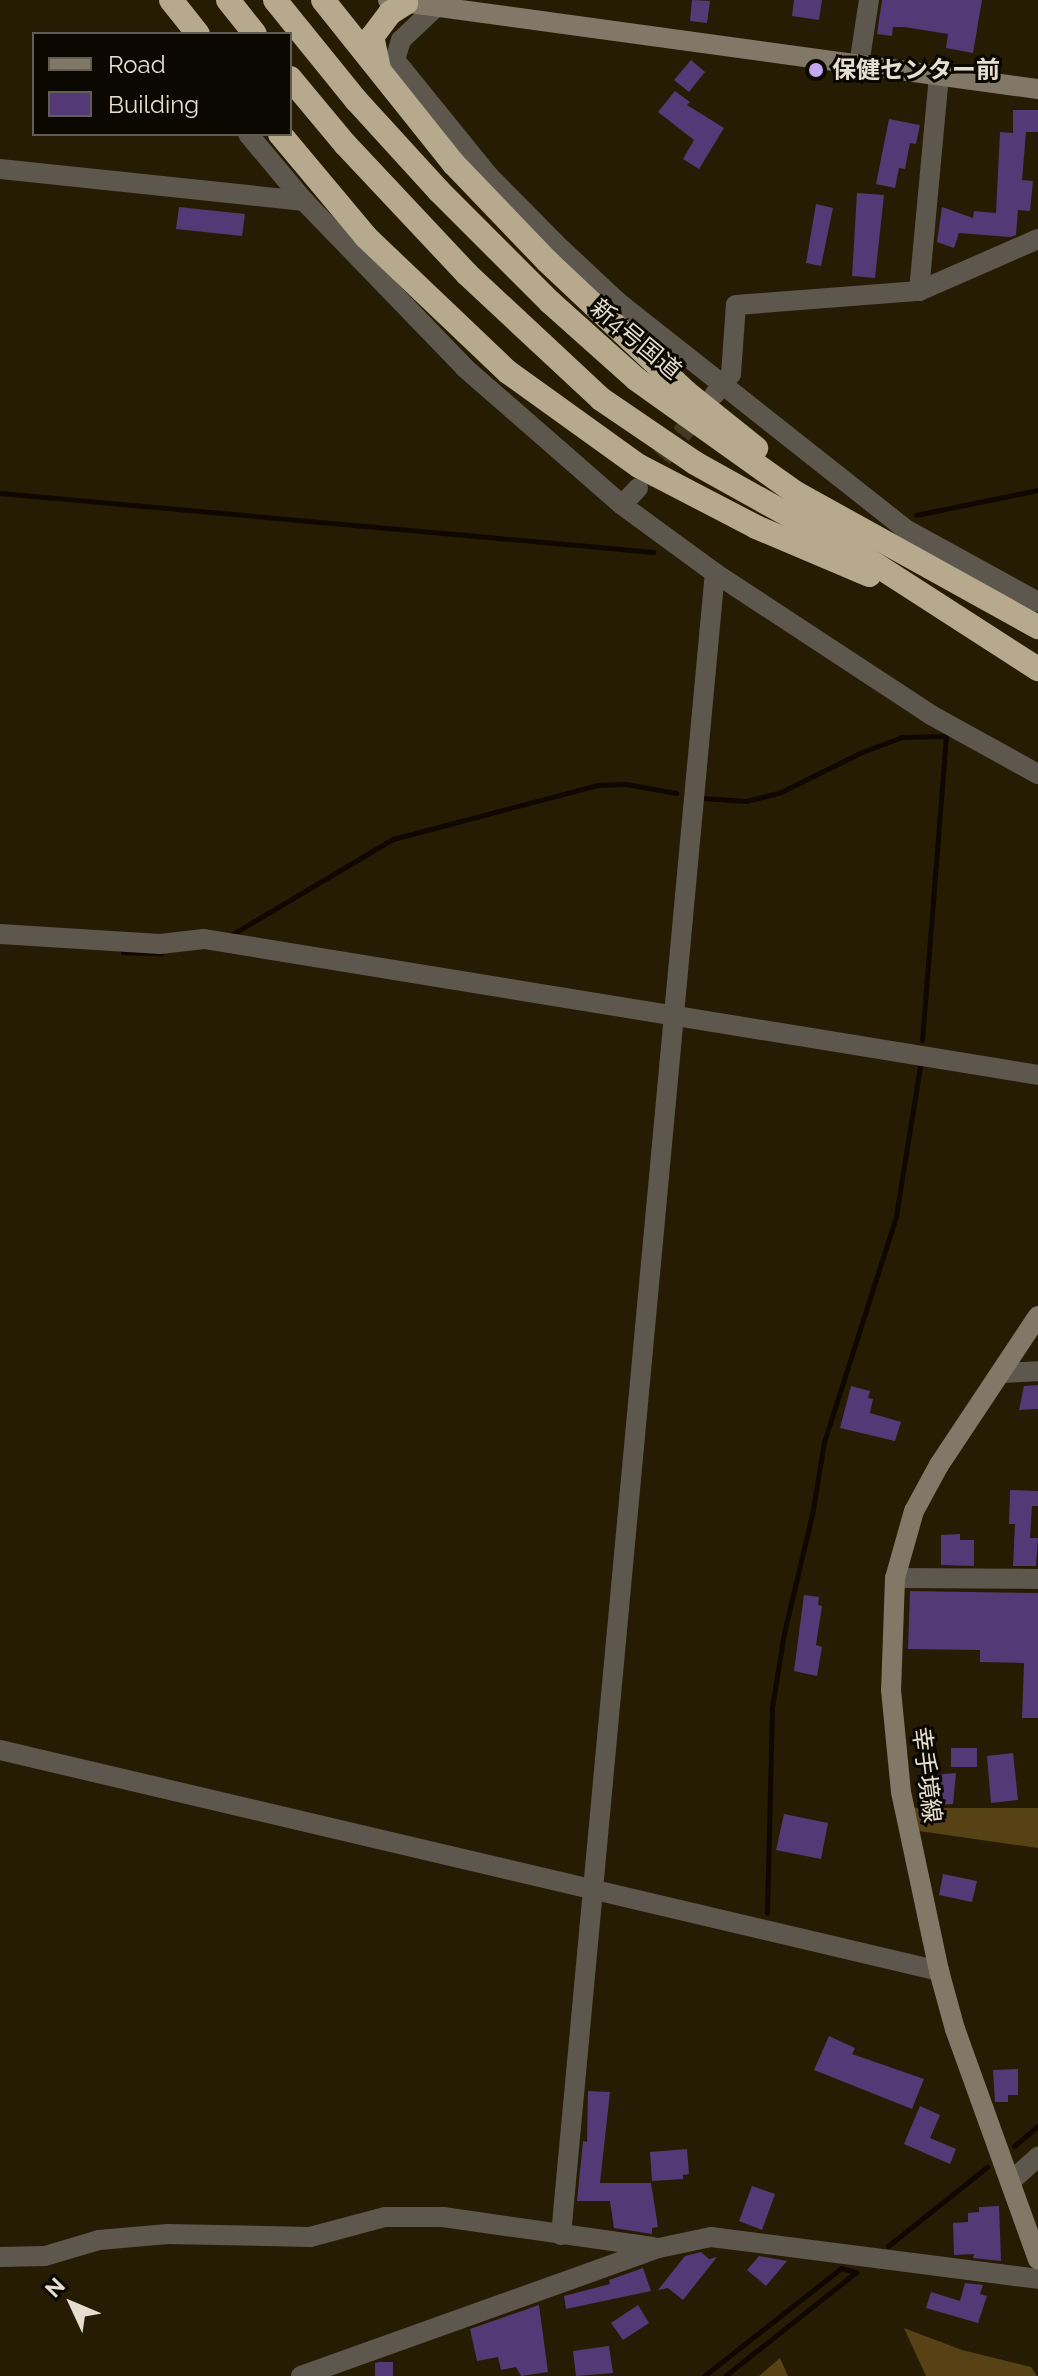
<!DOCTYPE html>
<html>
<head>
<meta charset="utf-8">
<style>
	body { margin:0 }
	#map { position:relative; width:1038px; height:2376px; overflow:hidden; background:#261c04; font-family:Raleway,"Noto Sans JP",sans-serif }
	div>[style] { position:absolute }
	.green>* { inset:0; background:#564215 }
	.stream>* { height:5px; margin:-2.5px; padding:0 2.5px; transform-origin:2.5px; border-radius:2.5px; background:#100700 }
	.building>* { inset:0; background:#533975 }
	.street-tunnel>* { height:20px; margin-top:-10px; transform-origin:0; background:repeating-linear-gradient(90deg,#433923 0 20px,transparent 0 30px) }
	.street>* { height:20px; margin:-10px; padding:0 10px; transform-origin:10px; border-radius:10px; background:#5d574d }
	.secondary>* { height:20px; margin:-10px; padding:0 10px; transform-origin:10px; border-radius:10px; background:#817867 }
	.highway>* { height:24px; margin:-12px; padding:0 12px; transform-origin:12px; border-radius:12px; background:#b6a98d }
	.dots>* { width:22px; height:22px; translate:-50% -50%; box-sizing:border-box; border:4px solid #0b0701; border-radius:50% }
	span { translate:-50% -50%; white-space:nowrap; text-align:center; line-height:1.15; -webkit-text-stroke:6px #0b0701; paint-order:stroke }
	.poi-label { font-size:24px; color:#e6dfd1; font-weight:700 }
	.left { translate:0 -50%; text-align:left }
	.street-label { font-size:24px; color:#e6dfd1 }
	.legend { position:absolute; left:32px; top:32px; width:260px; height:104px; box-sizing:border-box; background:#0b0701; border:2px solid #635d54; margin:0; padding:10px 14px; list-style:none; font-size:24px; color:#e6dfd1 }
	.legend li { display:flex; align-items:center; gap:16px; height:40px }
	.legend b { width:40px; border:2px solid #635d54 }
	.north { position:absolute; left:32px; top:2264px; width:80px; height:80px; -webkit-text-stroke:6px #0b0701; paint-order:stroke; rotate:314deg; font-size:22px; font-weight:700; line-height:32px; text-align:center; color:#e6dfd1 }
	.north::after { content:''; display:block; margin:auto; width:28px; height:36px; background:#e6dfd1; clip-path:polygon(50% 0,100% 100%,50% 72%,0 100%) }
</style>
</head>
<body>
<div id="map">
	<div class="green">
		<div style="clip-path:polygon(914px 1808px,1038px 1808px,1038px 1848px,919px 1831px)"></div>
		<div style="clip-path:polygon(904px 2328px,962px 2350px,1031px 2367px,1037px 2376px,926px 2376px)"></div>
		<div style="clip-path:polygon(780px 2358px,788px 2376px,759px 2376px)"></div>
	</div>
	<div class="stream">
		<div style="left:0;top:493px;width:656px;rotate:5.16deg"></div>
		<div style="left:916px;top:515px;width:125px;rotate:-11.6deg"></div>
		<div style="left:703px;top:798px;width:43px;rotate:4deg"></div>
		<div style="left:746px;top:801px;width:36px;rotate:-14deg"></div>
		<div style="left:781px;top:792px;width:90px;rotate:-26.3deg"></div>
		<div style="left:862px;top:752px;width:43px;rotate:-20.6deg"></div>
		<div style="left:902px;top:737px;width:44px;rotate:-1.3deg"></div>
		<div style="left:946px;top:736px;width:305px;rotate:94.5deg"></div>
		<div style="left:231px;top:935px;width:188px;rotate:-30.7deg"></div>
		<div style="left:393px;top:839px;width:212px;rotate:-14.8deg"></div>
		<div style="left:598px;top:785px;width:28px;rotate:-2deg"></div>
		<div style="left:626px;top:784px;width:51px;rotate:10.2deg"></div>
		<div style="left:123px;top:952px;width:38px;rotate:2deg"></div>
		<div style="left:767px;top:1913px;width:206px;rotate:-88.6deg"></div>
		<div style="left:772px;top:1707px;width:75px;rotate:-80.8deg"></div>
		<div style="left:784px;top:1633px;width:121px;rotate:-76.7deg"></div>
		<div style="left:812px;top:1515px;width:74px;rotate:-80.7deg"></div>
		<div style="left:824px;top:1442px;width:237px;rotate:-72.3deg"></div>
		<div style="left:896px;top:1216px;width:152px;rotate:-80.9deg"></div>
		<div style="left:1014px;top:2146px;width:31px;rotate:-40deg"></div>
		<div style="left:888px;top:2246px;width:127px;rotate:-38.6deg"></div>
		<div style="left:704px;top:2376px;width:174px;rotate:-38.2deg"></div>
		<div style="left:841px;top:2268px;width:16px;rotate:15deg"></div>
		<div style="left:725px;top:2376px;width:167px;rotate:-38.4deg"></div>
	</div>
	<div class="building">
		<div style="clip-path:polygon(692px 0,710px 1px,707px 23px,690px 21px)"></div>
		<div style="clip-path:polygon(794px 0,822px 0,819px 20px,792px 16px)"></div>
		<div style="clip-path:polygon(882px 0,982px 0,973px 53px,946px 48px,948px 34px,904px 27px,893px 27px,892px 36px,877px 34px)"></div>
		<div style="clip-path:polygon(691px 60px,705px 72px,689px 92px,674px 80px)"></div>
		<div style="clip-path:polygon(675px 91px,690px 102px,687px 105px,724px 128px,699px 169px,683px 159px,694px 140px,658px 112px)"></div>
		<div style="clip-path:polygon(1013px 110px,1038px 110px,1038px 132px,1026px 132px,1022px 180px,1033px 181px,1030px 211px,1018px 210px,1016px 235px,1010px 237px,959px 233px,954px 248px,937px 242px,942px 207px,973px 218px,974px 211px,996px 213px,1000px 132px,1013px 133px)"></div>
		<div style="clip-path:polygon(889px 119px,920px 125px,916px 144px,910px 143px,905px 169px,899px 168px,895px 188px,876px 184px)"></div>
		<div style="clip-path:polygon(857px 193px,884px 195px,875px 278px,852px 276px)"></div>
		<div style="clip-path:polygon(816px 204px,833px 208px,821px 266px,806px 263px)"></div>
		<div style="clip-path:polygon(179px 207px,245px 214px,242px 236px,176px 229px)"></div>
		<div style="clip-path:polygon(1038px 1385px,1038px 1409px,1019px 1410px,1024px 1386px)"></div>
		<div style="clip-path:polygon(851px 1386px,870px 1391px,868px 1398px,873px 1399px,870px 1413px,901px 1422px,895px 1441px,840px 1428px)"></div>
		<div style="clip-path:polygon(1010px 1490px,1038px 1491px,1038px 1506px,1032px 1506px,1030px 1538px,1038px 1538px,1036px 1566px,1013px 1566px,1015px 1524px,1009px 1524px)"></div>
		<div style="clip-path:polygon(960px 1534px,960px 1540px,974px 1540px,974px 1566px,941px 1565px,941px 1535px)"></div>
		<div style="clip-path:polygon(910px 1591px,1038px 1593px,1038px 1718px,1022px 1718px,1024px 1663px,980px 1662px,980px 1650px,908px 1649px)"></div>
		<div style="clip-path:polygon(804px 1595px,819px 1597px,818px 1605px,822px 1606px,816px 1645px,822px 1647px,817px 1676px,794px 1671px)"></div>
		<div style="clip-path:polygon(951px 1748px,977px 1748px,977px 1767px,951px 1767px)"></div>
		<div style="clip-path:polygon(1013px 1753px,1018px 1800px,991px 1803px,987px 1756px)"></div>
		<div style="clip-path:polygon(956px 1773px,953px 1804px,931px 1805px,931px 1775px)"></div>
		<div style="clip-path:polygon(784px 1814px,828px 1823px,821px 1859px,776px 1850px)"></div>
		<div style="clip-path:polygon(943px 1874px,977px 1881px,972px 1902px,939px 1895px)"></div>
		<div style="clip-path:polygon(829px 2036px,855px 2048px,852px 2054px,924px 2079px,912px 2109px,814px 2070px)"></div>
		<div style="clip-path:polygon(1018px 2069px,1018px 2095px,1008px 2095px,1008px 2102px,995px 2102px,993px 2070px)"></div>
		<div style="clip-path:polygon(588px 2091px,610px 2092px,600px 2183px,651px 2183px,658px 2227px,652px 2228px,652px 2234px,614px 2228px,610px 2201px,577px 2201px,583px 2141px,587px 2142px)"></div>
		<div style="clip-path:polygon(920px 2106px,940px 2115px,930px 2138px,956px 2149px,950px 2164px,904px 2144px)"></div>
		<div style="clip-path:polygon(687px 2149px,689px 2174px,683px 2175px,683px 2179px,652px 2181px,650px 2152px)"></div>
		<div style="clip-path:polygon(752px 2186px,775px 2194px,762px 2230px,739px 2221px)"></div>
		<div style="clip-path:polygon(999px 2206px,1001px 2261px,973px 2258px,974px 2254px,954px 2255px,953px 2223px,968px 2222px,968px 2213px,979px 2212px,979px 2207px)"></div>
		<div style="clip-path:polygon(701px 2252px,709px 2259px,717px 2257px,683px 2300px,668px 2288px,658px 2290px,685px 2256px)"></div>
		<div style="clip-path:polygon(759px 2256px,787px 2261px,766px 2286px,747px 2270px)"></div>
		<div style="clip-path:polygon(643px 2268px,651px 2291px,566px 2309px,564px 2296px,610px 2284px,609px 2280px)"></div>
		<div style="clip-path:polygon(965px 2283px,983px 2285px,980px 2294px,987px 2296px,978px 2323px,926px 2308px,931px 2292px,960px 2301px)"></div>
		<div style="clip-path:polygon(539px 2305px,548px 2372px,521px 2376px,516px 2367px,501px 2370px,498px 2357px,477px 2361px,470px 2329px)"></div>
		<div style="clip-path:polygon(638px 2305px,649px 2323px,623px 2340px,611px 2323px)"></div>
		<div style="clip-path:polygon(609px 2346px,613px 2373px,576px 2376px,573px 2351px)"></div>
		<div style="clip-path:polygon(379px 2362px,393px 2362px,393px 2376px,375px 2376px,375px 2363px)"></div>
	</div>
	<div class="street-tunnel">
		<div style="left:643px;top:481px;width:92px;rotate:-50.8deg"></div>
	</div>
	<div class="street">
		<div style="left:436px;top:7px;width:48px;rotate:136.7deg"></div>
		<div style="left:401px;top:40px;width:21px;rotate:107deg"></div>
		<div style="left:395px;top:60px;width:149px;rotate:51deg"></div>
		<div style="left:489px;top:176px;width:95px;rotate:45.4deg"></div>
		<div style="left:556px;top:244px;width:85px;rotate:43.1deg"></div>
		<div style="left:618px;top:302px;width:368px;rotate:38.3deg"></div>
		<div style="left:907px;top:530px;width:149px;rotate:28.8deg"></div>
		<div style="left:859px;top:65px;width:66px;rotate:-81.3deg"></div>
		<div style="left:248px;top:134px;width:87px;rotate:50.1deg"></div>
		<div style="left:304px;top:201px;width:232px;rotate:46deg"></div>
		<div style="left:465px;top:368px;width:208px;rotate:41.1deg"></div>
		<div style="left:0;top:169px;width:306px;rotate:6deg"></div>
		<div style="left:919px;top:291px;width:217px;rotate:-84.7deg"></div>
		<div style="left:714px;top:395px;width:27px;rotate:-51deg"></div>
		<div style="left:731px;top:374px;width:69px;rotate:-85.9deg"></div>
		<div style="left:736px;top:305px;width:184px;rotate:-4.4deg"></div>
		<div style="left:919px;top:291px;width:130px;rotate:-23.6deg"></div>
		<div style="left:638px;top:488px;width:23px;rotate:133deg"></div>
		<div style="left:622px;top:505px;width:115px;rotate:36.2deg"></div>
		<div style="left:715px;top:573px;width:258px;rotate:33.3deg"></div>
		<div style="left:931px;top:715px;width:122px;rotate:28.9deg"></div>
		<div style="left:0;top:934px;width:160px;rotate:3.6deg"></div>
		<div style="left:160px;top:944px;width:44px;rotate:-6.5deg"></div>
		<div style="left:204px;top:939px;width:845px;rotate:9.26deg"></div>
		<div style="left:1002px;top:1373px;width:36px;rotate:-3deg"></div>
		<div style="left:895px;top:1578px;width:143px;rotate:0.4deg"></div>
		<div style="left:0;top:1750px;width:965px;rotate:13.24deg"></div>
		<div style="left:1010px;top:2182px;width:38px;rotate:-42deg"></div>
		<div style="left:561px;top:2235px;width:1669px;rotate:-84.71deg"></div>
		<div style="left:0;top:2257px;width:45px;rotate:-1.3deg"></div>
		<div style="left:45px;top:2256px;width:56px;rotate:-16.5deg"></div>
		<div style="left:99px;top:2240px;width:69px;rotate:-5deg"></div>
		<div style="left:168px;top:2234px;width:142px;rotate:1.2deg"></div>
		<div style="left:310px;top:2237px;width:78px;rotate:-14.9deg"></div>
		<div style="left:385px;top:2217px;width:58px"></div>
		<div style="left:443px;top:2217px;width:212px;rotate:8.1deg"></div>
		<div style="left:301px;top:2376px;width:380px;rotate:-19.7deg"></div>
		<div style="left:659px;top:2248px;width:53px;rotate:-11.9deg"></div>
		<div style="left:711px;top:2237px;width:330px;rotate:7.3deg"></div>
	</div>
	<div class="secondary">
		<div style="left:388px;top:0;width:656px;rotate:7.8deg"></div>
		<div style="left:1038px;top:1316px;width:179px;rotate:123.6deg"></div>
		<div style="left:939px;top:1465px;width:52px;rotate:118.5deg"></div>
		<div style="left:914px;top:1511px;width:70px;rotate:105.8deg"></div>
		<div style="left:895px;top:1578px;width:112px;rotate:92deg"></div>
		<div style="left:891px;top:1690px;width:102px;rotate:84.4deg"></div>
		<div style="left:901px;top:1792px;width:183px;rotate:78deg"></div>
		<div style="left:939px;top:1971px;width:60px;rotate:74.6deg"></div>
		<div style="left:955px;top:2029px;width:245px;rotate:70.2deg"></div>
	</div>
	<div class="highway">
		<div style="left:171px;top:0;width:43px;rotate:51.5deg"></div>
		<div style="left:228px;top:0;width:43px;rotate:51.5deg"></div>
		<div style="left:275px;top:0;width:129px;rotate:51deg"></div>
		<div style="left:356px;top:100px;width:123px;rotate:47.6deg"></div>
		<div style="left:439px;top:191px;width:157px;rotate:45deg"></div>
		<div style="left:550px;top:302px;width:115px;rotate:41.8deg"></div>
		<div style="left:636px;top:379px;width:196px;rotate:35.5deg"></div>
		<div style="left:796px;top:493px;width:277px;rotate:29deg"></div>
		<div style="left:323px;top:0;width:210px;rotate:51.4deg"></div>
		<div style="left:454px;top:164px;width:134px;rotate:46.2deg"></div>
		<div style="left:547px;top:261px;width:191px;rotate:43.3deg"></div>
		<div style="left:686px;top:392px;width:90px;rotate:38.7deg"></div>
		<div style="left:379px;top:69px;width:33px;rotate:-102deg"></div>
		<div style="left:372px;top:37px;width:30px;rotate:-53deg"></div>
		<div style="left:390px;top:13px;width:19px;rotate:-32deg"></div>
		<div style="left:290px;top:78px;width:86px;rotate:50.2deg"></div>
		<div style="left:345px;top:144px;width:178px;rotate:46.8deg"></div>
		<div style="left:467px;top:274px;width:183px;rotate:43deg"></div>
		<div style="left:601px;top:399px;width:114px;rotate:34.2deg"></div>
		<div style="left:695px;top:463px;width:193px;rotate:29.1deg"></div>
		<div style="left:864px;top:557px;width:207px;rotate:32.8deg"></div>
		<div style="left:280px;top:134px;width:134px;rotate:50.1deg"></div>
		<div style="left:366px;top:237px;width:196px;rotate:43.6deg"></div>
		<div style="left:508px;top:372px;width:161px;rotate:35.7deg"></div>
		<div style="left:639px;top:466px;width:132px;rotate:27.5deg"></div>
		<div style="left:756px;top:527px;width:123px;rotate:23deg"></div>
	</div>
	<div class="dots">
		<div style="left:816px;top:70px;background:#c4a7f1"></div>
	</div>
	<div class="poi-label">
		<span class="left" style="left:832px;top:70px">保健センター前</span>
	</div>
	<div class="street-label">
		<span style="left:636px;top:339px;rotate:40deg">新4号国道</span>
		<span style="left:927px;top:1775px;rotate:83deg">幸手境線</span>
	</div>
	<ul class="legend">
	<li><b style="height:10px;background:#817867"></b>Road</li>
	<li><b style="height:22px;background:#533975"></b>Building</li>
	</ul>
	<div class="north">N</div>
</div>
</body>
</html>
